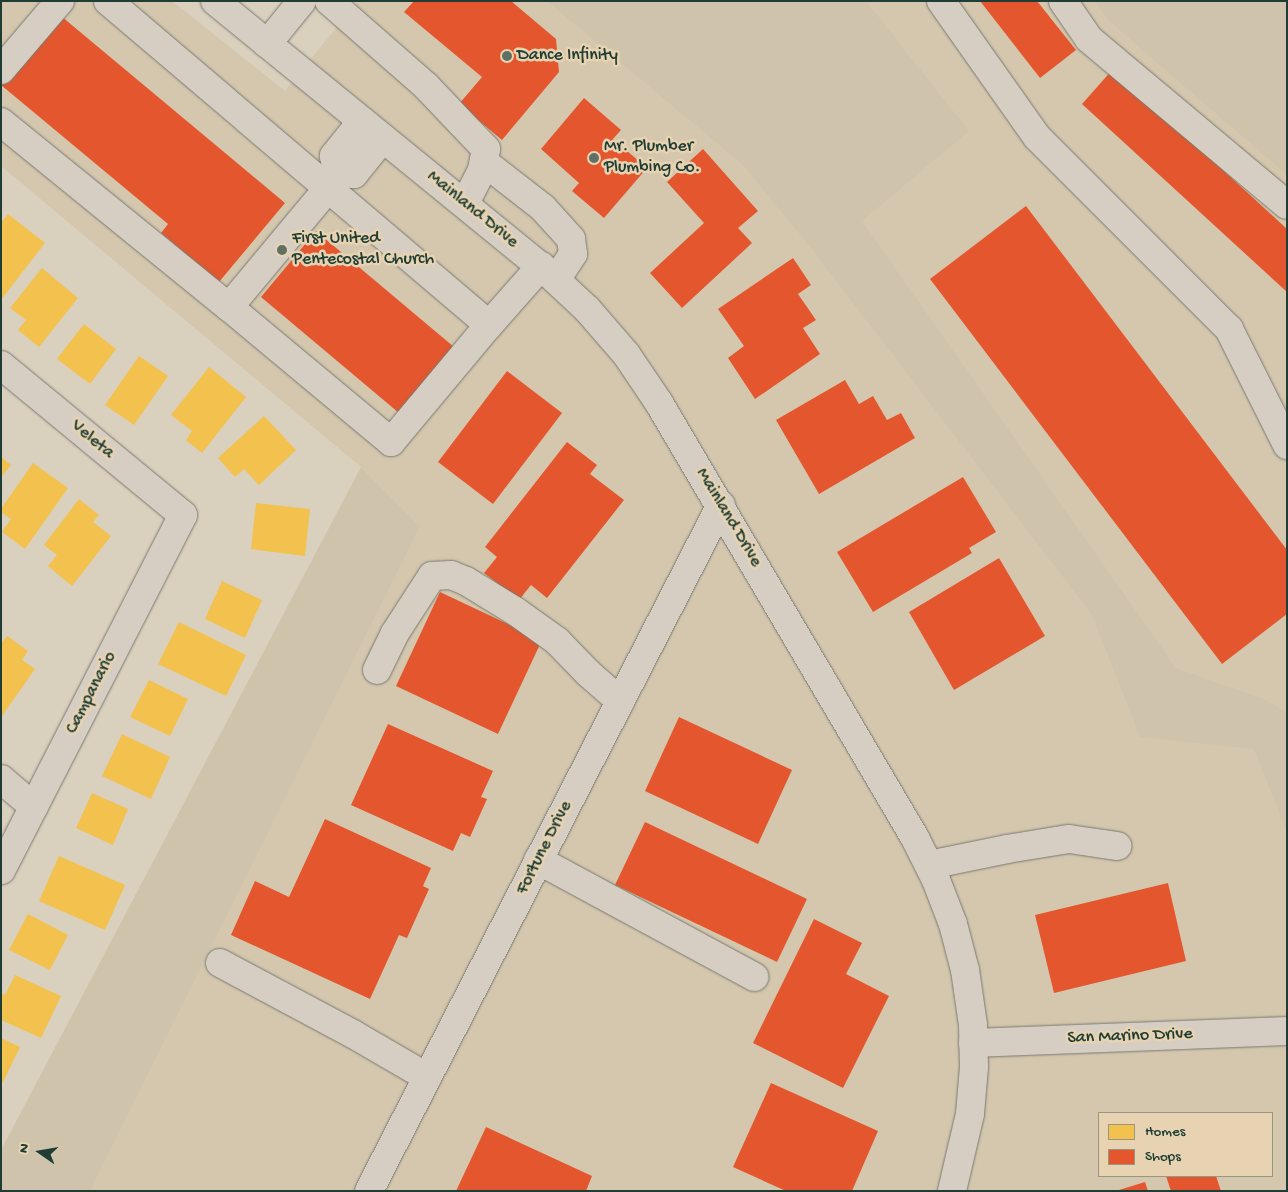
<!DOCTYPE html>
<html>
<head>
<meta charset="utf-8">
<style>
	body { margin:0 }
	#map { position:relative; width:1288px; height:1192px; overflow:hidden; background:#dad0be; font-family:"Gochi Hand",sans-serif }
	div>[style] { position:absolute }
	.built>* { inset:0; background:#d4c7ae }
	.green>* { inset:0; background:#cfc4ab }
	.homes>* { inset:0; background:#f2c14e }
	.shops>* { inset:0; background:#e4572e }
	.roads { filter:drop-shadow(0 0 1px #797a70) drop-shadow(0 0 1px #797a70) }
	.minor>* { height:28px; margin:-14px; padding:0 14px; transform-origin:14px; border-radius:14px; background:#d6cec2 }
	.major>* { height:28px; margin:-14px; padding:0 14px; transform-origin:14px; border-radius:14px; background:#d6cec2 }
	.dots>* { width:14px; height:14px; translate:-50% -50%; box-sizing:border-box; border:2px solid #e7d3b1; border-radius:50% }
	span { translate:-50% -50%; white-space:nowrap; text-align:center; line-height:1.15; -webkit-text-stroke:5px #e7d3b1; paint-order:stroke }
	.poi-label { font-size:18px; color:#1f3d34 }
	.left { translate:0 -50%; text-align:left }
	.street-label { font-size:18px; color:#1f3d34 }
	.frame { position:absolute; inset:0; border:2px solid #1f3d34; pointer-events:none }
	.legend { position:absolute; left:1098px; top:1112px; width:175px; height:65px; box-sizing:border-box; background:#e7d3b1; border:1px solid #97977f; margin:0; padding:6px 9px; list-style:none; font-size:15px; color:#1f3d34 }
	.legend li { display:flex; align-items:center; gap:10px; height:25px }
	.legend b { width:25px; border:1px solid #97977f }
	.north { position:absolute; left:15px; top:1127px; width:50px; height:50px; -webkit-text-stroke:4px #e7d3b1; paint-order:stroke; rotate:283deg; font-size:14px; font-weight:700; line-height:20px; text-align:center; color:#1f3d34 }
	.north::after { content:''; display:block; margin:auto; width:18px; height:22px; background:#1f3d34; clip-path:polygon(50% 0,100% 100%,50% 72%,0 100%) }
</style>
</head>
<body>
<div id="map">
	<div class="built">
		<div style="clip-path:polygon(evenodd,1px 1px,172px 1px,285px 91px,358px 1px,1152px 1px,1287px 112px,1287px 1191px,75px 1191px,420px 526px,361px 467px,1px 166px,1px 1px,1099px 1113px,1272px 1113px,1272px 1176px,1099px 1176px,1099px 1113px)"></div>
	</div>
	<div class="green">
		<div style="clip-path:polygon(547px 1px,866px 1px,969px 131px,862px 221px,1176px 668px,1269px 701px,1287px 713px,1287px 833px,1254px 749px,1140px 737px,1092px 615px,807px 243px,743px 165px)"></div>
		<div style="clip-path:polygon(1094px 1px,1287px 1px,1287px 175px,1110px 22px)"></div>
		<div style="clip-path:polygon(361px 467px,420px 526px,90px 1191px,1px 1191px,1px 1150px)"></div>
	</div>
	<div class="homes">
		<div style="clip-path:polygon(8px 214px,45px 243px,1px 300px,1px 223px)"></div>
		<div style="clip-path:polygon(42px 268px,78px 298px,39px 347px,18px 330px,26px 320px,10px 308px)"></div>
		<div style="clip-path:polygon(84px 324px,116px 349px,90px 384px,57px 359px)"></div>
		<div style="clip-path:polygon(139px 356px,168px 376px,134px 425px,105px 405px)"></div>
		<div style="clip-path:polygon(209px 367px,246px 397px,202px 453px,186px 440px,192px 431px,171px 415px)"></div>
		<div style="clip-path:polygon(264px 416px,296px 450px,259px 485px,244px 469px,235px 477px,218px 458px)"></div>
		<div style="clip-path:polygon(1px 457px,11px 465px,1px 477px)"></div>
		<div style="clip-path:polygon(33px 463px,68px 488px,25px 549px,2px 532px,11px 519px,1px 512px,1px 509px)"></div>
		<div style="clip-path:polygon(79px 499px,99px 515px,93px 522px,111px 536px,72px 586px,48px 566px,57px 555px,44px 545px)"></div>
		<div style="clip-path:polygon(256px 503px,310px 509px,305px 556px,251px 549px)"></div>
		<div style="clip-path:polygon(222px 581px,262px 600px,245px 638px,205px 619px)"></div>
		<div style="clip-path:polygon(179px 622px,246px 655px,226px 696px,158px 664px)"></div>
		<div style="clip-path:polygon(7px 636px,28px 651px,22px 660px,35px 669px,2px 716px,1px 644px)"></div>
		<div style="clip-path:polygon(149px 680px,188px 699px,170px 736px,130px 717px)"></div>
		<div style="clip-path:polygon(122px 734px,170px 757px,151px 799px,102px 776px)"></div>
		<div style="clip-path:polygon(92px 793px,128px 809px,113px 845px,76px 828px)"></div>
		<div style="clip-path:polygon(59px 856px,125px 885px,105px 930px,39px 901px)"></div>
		<div style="clip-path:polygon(28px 914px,68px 935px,50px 970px,9px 950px)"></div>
		<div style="clip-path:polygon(15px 975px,61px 996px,41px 1038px,1px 1020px,1px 993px,5px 995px)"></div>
		<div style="clip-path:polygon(1px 1038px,20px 1047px,1px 1086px)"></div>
	</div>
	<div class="shops">
		<div style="clip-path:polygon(414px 1px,511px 1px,556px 39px,559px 72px,502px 140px,459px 104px,482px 77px,404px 12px)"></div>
		<div style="clip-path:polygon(980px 1px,1037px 1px,1076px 50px,1040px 78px)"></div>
		<div style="clip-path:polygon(55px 11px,285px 203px,219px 282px,161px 233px,168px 224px,1px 85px,1px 75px)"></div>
		<div style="clip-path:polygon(1113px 69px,1287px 229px,1287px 292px,1082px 104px)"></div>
		<div style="clip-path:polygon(584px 98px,621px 130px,613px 139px,647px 168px,604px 218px,572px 191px,579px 183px,541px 149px)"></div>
		<div style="clip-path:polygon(703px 149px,758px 211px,738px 228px,752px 243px,682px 308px,650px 273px,704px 223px,667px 182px)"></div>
		<div style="clip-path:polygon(1026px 206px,1287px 550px,1287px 614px,1222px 664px,930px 279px)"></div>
		<div style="clip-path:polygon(316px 231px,454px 347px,399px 413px,261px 297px)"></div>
		<div style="clip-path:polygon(793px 258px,811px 285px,798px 294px,816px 320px,803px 328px,820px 354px,755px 399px,728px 358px,744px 346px,718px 309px)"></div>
		<div style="clip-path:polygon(507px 371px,562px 413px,493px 504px,438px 462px)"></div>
		<div style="clip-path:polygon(845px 380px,859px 404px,873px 396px,887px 420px,901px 413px,915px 438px,819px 494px,776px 420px)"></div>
		<div style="clip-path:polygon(567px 442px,597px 465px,590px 474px,624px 500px,547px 598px,531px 585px,519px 600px,484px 573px,497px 557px,485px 547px)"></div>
		<div style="clip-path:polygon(963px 477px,996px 532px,969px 548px,972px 553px,873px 612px,837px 552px)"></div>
		<div style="clip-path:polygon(999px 558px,1045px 636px,954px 690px,909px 612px)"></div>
		<div style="clip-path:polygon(440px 592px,542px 640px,498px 734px,396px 686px)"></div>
		<div style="clip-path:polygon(679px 717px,792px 770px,758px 844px,645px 791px)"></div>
		<div style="clip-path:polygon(388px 724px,493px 771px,481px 797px,487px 799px,470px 837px,461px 833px,453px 851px,351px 805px)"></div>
		<div style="clip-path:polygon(325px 819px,431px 868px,423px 886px,429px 889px,407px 938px,399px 935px,370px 999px,231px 935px,255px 881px,289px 897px)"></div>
		<div style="clip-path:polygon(645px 822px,807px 899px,777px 962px,615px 885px)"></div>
		<div style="clip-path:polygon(1168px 883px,1186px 961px,1054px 993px,1035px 915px)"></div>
		<div style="clip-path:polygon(814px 919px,862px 943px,846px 974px,889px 996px,843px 1088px,753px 1043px)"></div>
		<div style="clip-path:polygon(771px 1083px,878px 1131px,852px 1191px,786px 1191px,733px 1167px)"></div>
		<div style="clip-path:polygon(486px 1127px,592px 1176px,586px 1191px,456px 1191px)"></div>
		<div style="clip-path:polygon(1166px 1176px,1216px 1176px,1221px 1191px,1171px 1191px)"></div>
		<div style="clip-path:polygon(1145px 1182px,1148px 1191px,1119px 1191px,1119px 1190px)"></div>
	</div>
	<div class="roads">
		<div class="minor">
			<div style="left:108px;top:1px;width:500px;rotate:40.38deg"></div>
			<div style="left:489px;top:325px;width:79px;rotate:-48.6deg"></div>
			<div style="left:329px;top:1px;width:129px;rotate:41.2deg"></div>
			<div style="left:426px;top:86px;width:87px;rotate:46.4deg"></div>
			<div style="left:486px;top:149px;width:21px;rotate:101deg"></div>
			<div style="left:482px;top:170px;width:38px;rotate:117deg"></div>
			<div style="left:941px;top:1px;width:166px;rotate:54.8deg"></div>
			<div style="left:1037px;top:137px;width:272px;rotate:45deg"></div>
			<div style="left:1229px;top:329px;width:130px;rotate:63.4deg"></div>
			<div style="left:1063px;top:1px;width:46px;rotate:55.6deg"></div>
			<div style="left:1089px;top:39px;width:258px;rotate:40deg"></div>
			<div style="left:267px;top:44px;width:55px;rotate:-50.9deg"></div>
			<div style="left:1px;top:70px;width:91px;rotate:-49.5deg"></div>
			<div style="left:362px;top:121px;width:45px;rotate:128.7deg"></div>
			<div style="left:334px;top:156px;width:17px;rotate:77deg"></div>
			<div style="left:338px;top:173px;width:16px;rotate:4deg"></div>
			<div style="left:354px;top:174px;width:46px;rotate:-51.1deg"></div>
			<div style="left:1px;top:122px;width:294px;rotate:39.1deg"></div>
			<div style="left:229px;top:307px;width:155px;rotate:-50.2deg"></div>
			<div style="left:328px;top:188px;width:18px;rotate:-56deg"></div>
			<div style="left:484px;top:162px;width:75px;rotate:37.9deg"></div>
			<div style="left:543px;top:208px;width:42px;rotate:47.9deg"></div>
			<div style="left:571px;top:239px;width:15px;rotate:82deg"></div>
			<div style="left:573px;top:254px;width:31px;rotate:123deg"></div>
			<div style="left:229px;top:307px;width:211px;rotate:39.8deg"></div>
			<div style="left:391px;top:442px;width:153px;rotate:-50.1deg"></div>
			<div style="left:1px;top:365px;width:236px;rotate:39.5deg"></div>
			<div style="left:183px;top:515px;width:399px;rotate:117.1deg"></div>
			<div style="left:377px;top:670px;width:41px;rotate:-64.1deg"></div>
			<div style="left:395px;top:633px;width:68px;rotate:-57deg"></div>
			<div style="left:432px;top:576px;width:19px;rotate:-3deg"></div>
			<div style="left:451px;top:575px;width:16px;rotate:22deg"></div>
			<div style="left:466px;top:581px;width:57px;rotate:31.5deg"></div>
			<div style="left:515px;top:611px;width:52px;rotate:35.5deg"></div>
			<div style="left:557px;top:641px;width:45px;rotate:45.9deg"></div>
			<div style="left:588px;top:673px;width:43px;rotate:41.2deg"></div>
			<div style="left:1px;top:779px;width:43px;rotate:40.3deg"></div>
			<div style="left:538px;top:860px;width:246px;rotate:28.4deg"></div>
			<div style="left:929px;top:865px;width:80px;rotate:-11.6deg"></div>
			<div style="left:1007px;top:849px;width:63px;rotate:-9.2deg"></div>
			<div style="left:1069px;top:839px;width:49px;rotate:8.3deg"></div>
			<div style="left:220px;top:963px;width:151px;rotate:28.1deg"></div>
			<div style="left:353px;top:1034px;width:86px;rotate:30.2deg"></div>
			<div style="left:973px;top:1043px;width:314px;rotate:-2.2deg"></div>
			<div style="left:369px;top:1191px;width:771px;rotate:-62.84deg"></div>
		</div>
		<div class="major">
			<div style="left:215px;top:1px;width:424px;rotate:39.2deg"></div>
			<div style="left:544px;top:269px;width:59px;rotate:42.9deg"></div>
			<div style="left:587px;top:309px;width:60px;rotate:49.1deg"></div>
			<div style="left:626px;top:354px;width:59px;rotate:56deg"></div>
			<div style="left:659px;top:403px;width:505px;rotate:59.52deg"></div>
			<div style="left:915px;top:838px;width:47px;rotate:63.4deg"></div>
			<div style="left:936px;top:880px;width:47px;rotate:68.9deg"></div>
			<div style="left:953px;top:924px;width:48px;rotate:75.4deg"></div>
			<div style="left:965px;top:970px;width:56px;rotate:81.7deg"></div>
			<div style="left:973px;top:1025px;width:42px;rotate:88.6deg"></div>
			<div style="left:974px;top:1067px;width:47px;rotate:94.9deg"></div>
			<div style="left:970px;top:1114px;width:79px;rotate:103.2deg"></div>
		</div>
	</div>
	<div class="dots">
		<div style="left:507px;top:56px;background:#607064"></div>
		<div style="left:594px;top:158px;background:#607064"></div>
		<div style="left:282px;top:250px;background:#607064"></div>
	</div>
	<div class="poi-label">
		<span class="left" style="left:517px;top:56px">Dance Infinity</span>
		<span class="left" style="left:604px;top:158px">Mr. Plumber<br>Plumbing Co.</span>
		<span class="left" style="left:292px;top:250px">First United<br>Pentecostal Church</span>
	</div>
	<div class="street-label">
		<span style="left:472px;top:210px;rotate:39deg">Mainland Drive</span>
		<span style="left:92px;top:440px;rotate:40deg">Veleta</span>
		<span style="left:728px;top:518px;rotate:59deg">Mainland Drive</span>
		<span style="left:92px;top:693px;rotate:-63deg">Campanario</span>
		<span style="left:545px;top:848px;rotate:-63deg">Fortune Drive</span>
		<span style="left:1130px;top:1037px;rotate:-2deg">San Marino Drive</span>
	</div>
	<div class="frame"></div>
	<ul class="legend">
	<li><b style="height:14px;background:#f2c14e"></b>Homes</li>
	<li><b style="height:14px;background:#e4572e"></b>Shops</li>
	</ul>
	<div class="north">N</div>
</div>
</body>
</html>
